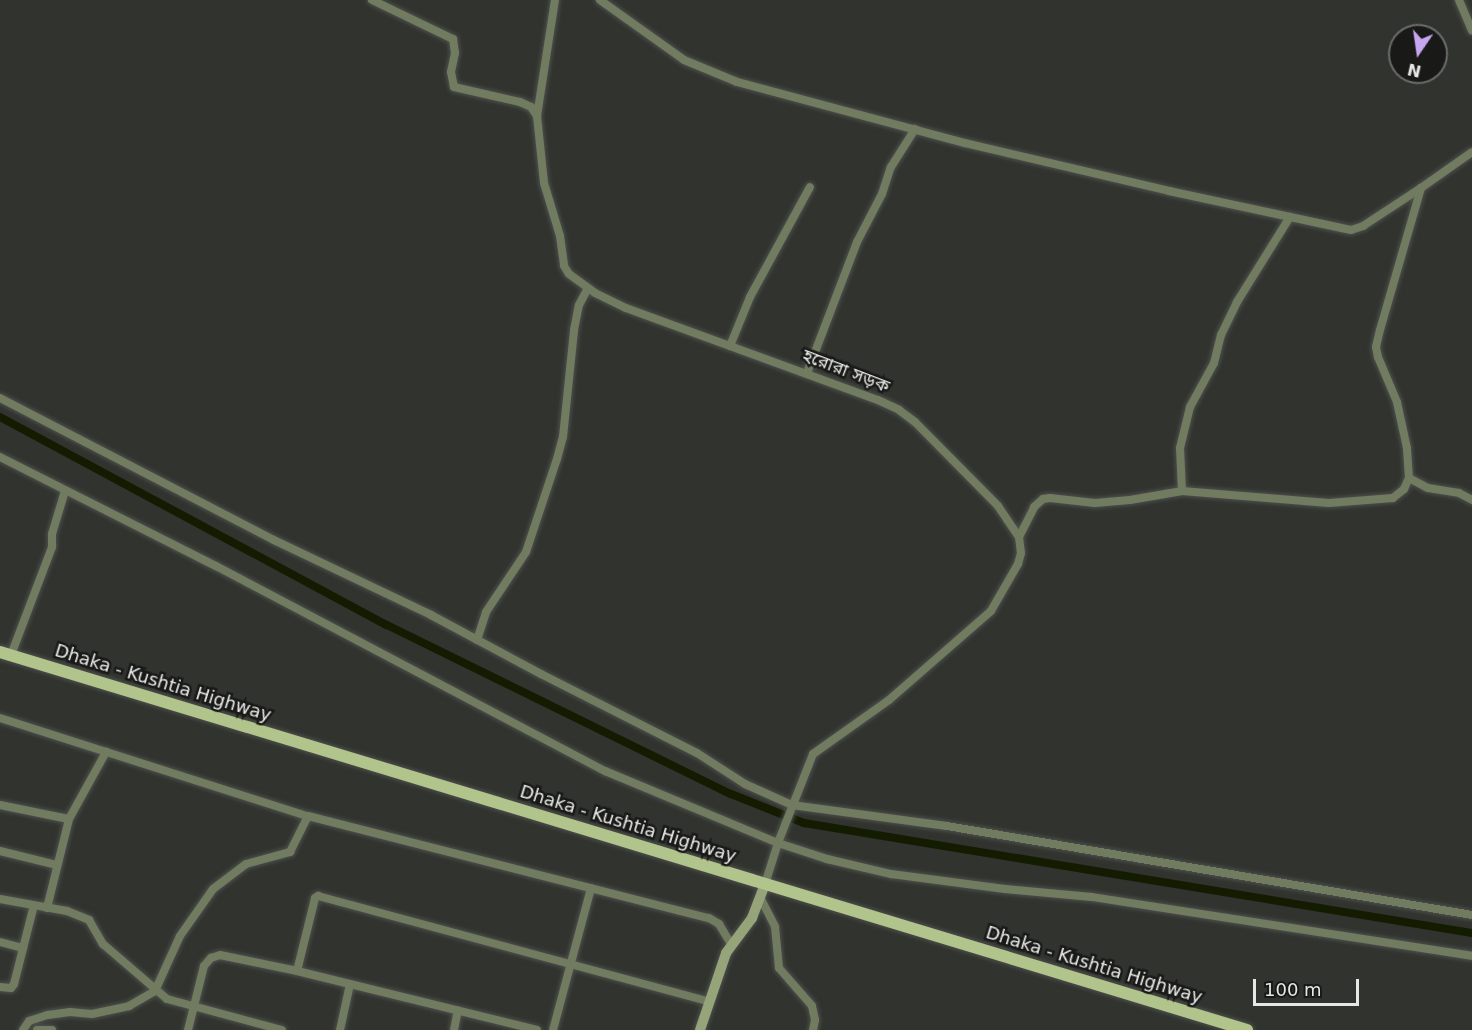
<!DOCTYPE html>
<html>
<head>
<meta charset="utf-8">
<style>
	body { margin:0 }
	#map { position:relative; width:1472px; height:1030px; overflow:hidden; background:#31332f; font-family:"DejaVu Sans","Noto Sans Bengali",sans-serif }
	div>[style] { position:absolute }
	.canal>* { height:8px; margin:-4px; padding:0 4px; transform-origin:4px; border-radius:4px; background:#131c00 }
	.roads { filter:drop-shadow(0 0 2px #4e504c) drop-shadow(0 0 2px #4e504c) }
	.minor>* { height:8px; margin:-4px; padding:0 4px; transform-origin:4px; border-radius:4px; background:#717b60 }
	.secondary>* { height:10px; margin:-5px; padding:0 5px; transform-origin:5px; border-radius:5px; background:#95a479 }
	.primary>* { height:12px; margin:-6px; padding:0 6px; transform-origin:6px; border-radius:6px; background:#b0c48b }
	span { translate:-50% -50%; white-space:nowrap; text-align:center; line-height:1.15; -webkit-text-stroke:5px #191a18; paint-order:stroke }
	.street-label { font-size:18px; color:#e7e8e6 }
	.north { position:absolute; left:1388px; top:24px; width:60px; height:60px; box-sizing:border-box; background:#191a18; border:2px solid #6b6c6a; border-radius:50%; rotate:193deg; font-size:16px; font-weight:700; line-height:24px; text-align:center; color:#e7e8e6 }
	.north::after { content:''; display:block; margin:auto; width:21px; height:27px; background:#c7a6f0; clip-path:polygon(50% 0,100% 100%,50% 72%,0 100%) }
	.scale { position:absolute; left:1253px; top:979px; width:106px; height:27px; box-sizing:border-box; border:3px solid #e7e8e6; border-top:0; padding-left:8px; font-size:18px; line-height:21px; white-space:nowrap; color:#e7e8e6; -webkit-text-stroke:4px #191a18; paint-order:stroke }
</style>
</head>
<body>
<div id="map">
	<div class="canal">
		<div style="left:0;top:417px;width:439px;rotate:28.3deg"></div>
		<div style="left:387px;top:625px;width:383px;rotate:26.2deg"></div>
		<div style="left:731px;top:794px;width:79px;rotate:21.7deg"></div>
		<div style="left:804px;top:823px;width:677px;rotate:9.35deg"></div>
	</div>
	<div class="roads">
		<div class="minor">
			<div style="left:372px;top:0;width:90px;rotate:25.7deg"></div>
			<div style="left:453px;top:39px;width:14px;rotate:82deg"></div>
			<div style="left:455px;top:53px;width:19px;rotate:102deg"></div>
			<div style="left:451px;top:72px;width:15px;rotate:79deg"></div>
			<div style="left:454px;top:87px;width:68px;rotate:12.8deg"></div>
			<div style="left:520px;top:102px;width:12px;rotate:24deg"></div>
			<div style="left:531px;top:107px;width:11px;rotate:56deg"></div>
			<div style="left:537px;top:116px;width:67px;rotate:84deg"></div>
			<div style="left:544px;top:183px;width:55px;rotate:73.2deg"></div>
			<div style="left:560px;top:236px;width:30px;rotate:82deg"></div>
			<div style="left:564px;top:266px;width:9px;rotate:58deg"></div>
			<div style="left:569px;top:274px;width:32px;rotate:36deg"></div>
			<div style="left:595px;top:293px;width:34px;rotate:26deg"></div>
			<div style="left:626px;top:308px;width:268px;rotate:20.1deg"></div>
			<div style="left:878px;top:400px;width:23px;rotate:25deg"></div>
			<div style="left:899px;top:410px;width:20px;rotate:37deg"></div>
			<div style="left:915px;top:422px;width:118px;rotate:45.3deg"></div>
			<div style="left:998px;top:506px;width:37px;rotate:56deg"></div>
			<div style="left:1019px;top:537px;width:16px;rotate:83deg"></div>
			<div style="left:1021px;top:553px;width:11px;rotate:105deg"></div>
			<div style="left:1018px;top:564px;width:54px;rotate:119.9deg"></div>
			<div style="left:991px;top:611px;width:135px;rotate:138.9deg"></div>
			<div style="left:889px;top:700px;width:93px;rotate:144.6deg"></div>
			<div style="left:813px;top:754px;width:96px;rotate:111.5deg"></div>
			<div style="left:778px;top:843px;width:43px;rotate:107.6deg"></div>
			<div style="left:600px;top:0;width:103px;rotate:35.5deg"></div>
			<div style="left:684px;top:60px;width:57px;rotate:22.5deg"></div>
			<div style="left:737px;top:82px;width:236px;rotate:15deg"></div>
			<div style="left:965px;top:143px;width:210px;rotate:13.2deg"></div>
			<div style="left:1169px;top:191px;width:186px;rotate:12.1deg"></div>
			<div style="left:1351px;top:230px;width:13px;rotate:-18deg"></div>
			<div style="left:1363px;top:226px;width:69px;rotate:-33.2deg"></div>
			<div style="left:1459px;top:0;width:33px;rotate:67deg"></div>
			<div style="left:537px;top:116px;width:117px;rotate:-81.2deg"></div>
			<div style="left:730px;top:346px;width:53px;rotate:-67.8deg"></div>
			<div style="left:750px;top:297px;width:125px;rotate:-61.4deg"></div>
			<div style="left:807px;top:373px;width:140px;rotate:-69.1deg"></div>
			<div style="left:857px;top:242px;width:54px;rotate:-62.5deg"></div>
			<div style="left:882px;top:194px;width:28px;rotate:-72deg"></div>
			<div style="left:891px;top:167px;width:45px;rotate:-57.7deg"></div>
			<div style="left:0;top:398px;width:309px;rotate:27.4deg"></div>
			<div style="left:274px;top:540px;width:174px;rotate:25.5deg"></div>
			<div style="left:431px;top:615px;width:125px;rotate:28.2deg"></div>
			<div style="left:541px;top:674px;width:175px;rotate:26.9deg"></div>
			<div style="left:697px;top:753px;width:57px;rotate:32.9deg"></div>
			<div style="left:745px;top:784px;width:51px;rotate:24.1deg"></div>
			<div style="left:792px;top:805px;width:156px;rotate:7.7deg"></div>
			<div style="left:947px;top:826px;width:532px;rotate:9.62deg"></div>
			<div style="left:0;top:457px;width:242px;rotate:26.8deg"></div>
			<div style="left:216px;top:566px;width:440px;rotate:27.8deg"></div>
			<div style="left:605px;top:771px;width:187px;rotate:22.6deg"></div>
			<div style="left:778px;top:843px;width:52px;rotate:18.1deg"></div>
			<div style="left:827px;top:859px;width:66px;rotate:13.2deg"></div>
			<div style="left:891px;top:874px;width:115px;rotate:7.5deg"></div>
			<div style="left:1005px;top:889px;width:87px;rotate:5.3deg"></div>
			<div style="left:1092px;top:897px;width:385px;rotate:8.8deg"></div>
			<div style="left:1409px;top:478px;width:30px;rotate:-94deg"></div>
			<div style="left:1407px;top:448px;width:47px;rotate:-102.3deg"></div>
			<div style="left:1397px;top:402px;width:49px;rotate:-112.9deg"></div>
			<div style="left:1378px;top:357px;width:10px;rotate:-101deg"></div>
			<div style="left:1376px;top:347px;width:17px;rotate:-77deg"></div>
			<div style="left:1380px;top:330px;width:148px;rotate:-73.9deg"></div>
			<div style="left:1421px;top:188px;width:62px;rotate:-35.2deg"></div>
			<div style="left:1182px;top:491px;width:43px;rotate:-92.7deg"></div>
			<div style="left:1180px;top:448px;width:42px;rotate:-76.3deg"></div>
			<div style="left:1190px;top:407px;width:50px;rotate:-61.4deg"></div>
			<div style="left:1214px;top:363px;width:29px;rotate:-76deg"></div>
			<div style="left:1221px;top:335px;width:37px;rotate:-64deg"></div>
			<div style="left:1237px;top:302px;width:100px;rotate:-58.1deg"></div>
			<div style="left:1019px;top:537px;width:34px;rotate:-63deg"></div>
			<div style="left:1034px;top:507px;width:12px;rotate:-42deg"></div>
			<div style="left:1043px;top:499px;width:7px;rotate:-8deg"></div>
			<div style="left:1050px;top:498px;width:45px;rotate:6.3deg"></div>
			<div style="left:1095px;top:503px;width:35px;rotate:-5deg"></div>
			<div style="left:1130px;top:500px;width:53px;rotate:-9.8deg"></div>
			<div style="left:1182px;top:491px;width:147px;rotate:4.7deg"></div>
			<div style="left:1329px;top:503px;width:64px;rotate:-4.5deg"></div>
			<div style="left:1393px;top:498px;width:14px;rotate:-39deg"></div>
			<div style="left:1404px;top:489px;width:12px;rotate:-66deg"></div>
			<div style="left:1409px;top:478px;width:21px;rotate:28deg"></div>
			<div style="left:1428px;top:488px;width:31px;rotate:9deg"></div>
			<div style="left:1459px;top:493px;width:15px;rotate:28deg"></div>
			<div style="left:477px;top:640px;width:29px;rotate:-72deg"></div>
			<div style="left:486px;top:612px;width:72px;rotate:-56.3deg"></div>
			<div style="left:526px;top:552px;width:98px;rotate:-71.6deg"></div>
			<div style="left:557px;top:459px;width:23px;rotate:-75deg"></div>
			<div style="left:563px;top:437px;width:108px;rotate:-84.1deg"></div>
			<div style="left:574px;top:330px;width:25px;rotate:-79deg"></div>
			<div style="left:579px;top:305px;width:19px;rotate:-62deg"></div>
			<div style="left:11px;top:655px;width:116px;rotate:-69.2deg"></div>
			<div style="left:52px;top:547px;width:13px;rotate:-90deg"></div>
			<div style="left:52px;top:534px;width:45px;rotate:-73.2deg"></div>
			<div style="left:0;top:718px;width:323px;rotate:17.7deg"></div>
			<div style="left:308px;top:816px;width:414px;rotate:14.3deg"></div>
			<div style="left:709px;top:918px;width:12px;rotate:31deg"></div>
			<div style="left:719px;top:924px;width:23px;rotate:59deg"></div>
			<div style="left:0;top:805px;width:70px;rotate:11.5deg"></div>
			<div style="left:0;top:851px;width:59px;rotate:13.8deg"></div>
			<div style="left:0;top:899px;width:68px;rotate:10.2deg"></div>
			<div style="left:67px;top:911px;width:24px;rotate:22deg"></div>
			<div style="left:89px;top:920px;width:28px;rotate:60deg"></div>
			<div style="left:103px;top:944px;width:84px;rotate:40.7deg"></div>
			<div style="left:167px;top:999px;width:119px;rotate:15.1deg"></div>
			<div style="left:761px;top:899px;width:31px;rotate:63deg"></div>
			<div style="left:775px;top:927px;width:41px;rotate:84.4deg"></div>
			<div style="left:779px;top:968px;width:50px;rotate:49deg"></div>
			<div style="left:812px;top:1006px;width:14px;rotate:78deg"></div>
			<div style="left:815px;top:1020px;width:10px;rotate:101deg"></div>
			<div style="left:47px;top:908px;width:92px;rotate:-76.1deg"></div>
			<div style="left:69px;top:819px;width:77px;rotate:-61.1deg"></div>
			<div style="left:0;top:942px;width:24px;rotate:15deg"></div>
			<div style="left:297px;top:971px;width:75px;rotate:-76.1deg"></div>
			<div style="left:315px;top:898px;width:4px;rotate:-34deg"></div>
			<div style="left:318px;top:896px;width:404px;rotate:15.1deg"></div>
			<div style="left:0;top:987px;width:11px;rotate:5deg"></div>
			<div style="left:11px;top:988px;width:5px;rotate:-53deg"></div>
			<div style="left:14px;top:984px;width:81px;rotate:-75.8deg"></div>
			<div style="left:23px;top:1030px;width:11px;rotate:-56deg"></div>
			<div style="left:29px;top:1021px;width:20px;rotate:-18deg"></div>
			<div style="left:48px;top:1015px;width:22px;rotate:-8deg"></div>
			<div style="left:70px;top:1012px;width:22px;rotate:5deg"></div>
			<div style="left:92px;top:1014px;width:38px;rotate:-12deg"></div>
			<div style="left:129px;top:1006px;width:30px;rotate:-30deg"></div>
			<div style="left:155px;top:991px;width:60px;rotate:-65.6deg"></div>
			<div style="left:180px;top:936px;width:57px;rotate:-54.9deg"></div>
			<div style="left:213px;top:889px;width:41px;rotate:-37.1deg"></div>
			<div style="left:246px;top:864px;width:46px;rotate:-15.3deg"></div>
			<div style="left:290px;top:852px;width:40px;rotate:-63.4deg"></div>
			<div style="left:37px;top:1030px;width:15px"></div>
			<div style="left:188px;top:1030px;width:66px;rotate:-76deg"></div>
			<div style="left:204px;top:966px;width:11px;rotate:-49deg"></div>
			<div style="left:211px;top:958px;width:9px;rotate:-18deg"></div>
			<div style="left:220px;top:955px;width:79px;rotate:11.7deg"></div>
			<div style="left:297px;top:971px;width:247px;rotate:13.8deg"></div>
			<div style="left:340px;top:1030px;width:47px;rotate:-77.7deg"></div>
			<div style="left:454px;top:1030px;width:20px;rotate:-79deg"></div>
			<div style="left:553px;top:1030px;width:147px;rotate:-75deg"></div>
		</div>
		<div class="secondary">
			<div style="left:700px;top:1030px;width:81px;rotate:-71.3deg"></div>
			<div style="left:726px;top:953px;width:44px;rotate:-53.4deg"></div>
			<div style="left:752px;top:918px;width:36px;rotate:-69deg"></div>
		</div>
		<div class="primary">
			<div style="left:0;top:652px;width:1303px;rotate:16.86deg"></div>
		</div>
	</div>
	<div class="street-label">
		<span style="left:846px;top:371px;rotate:21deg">হরোরা সড়ক</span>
		<span style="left:163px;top:683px;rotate:17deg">Dhaka - Kushtia Highway</span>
		<span style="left:628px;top:824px;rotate:17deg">Dhaka - Kushtia Highway</span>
		<span style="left:1094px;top:965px;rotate:17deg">Dhaka - Kushtia Highway</span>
	</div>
	<div class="north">N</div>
	<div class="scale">100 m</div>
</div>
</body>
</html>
